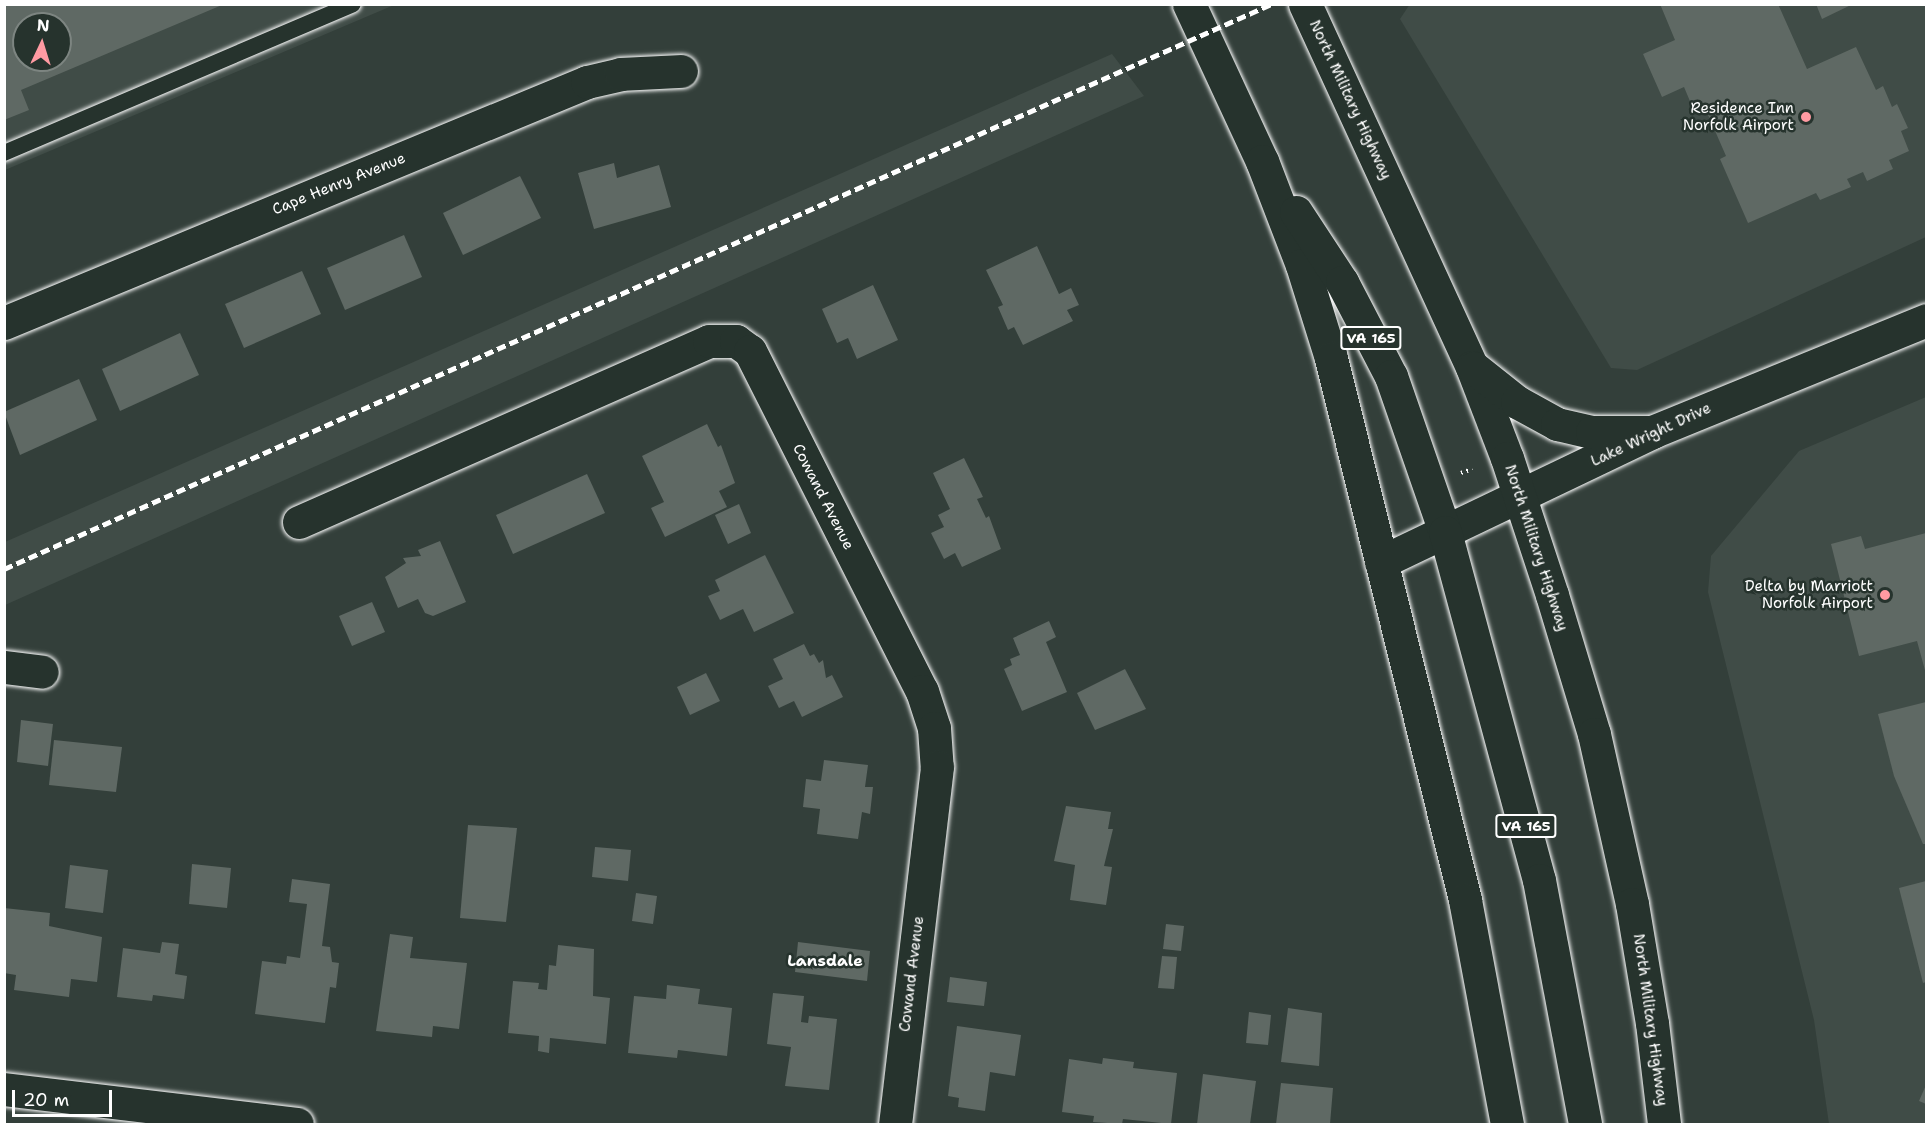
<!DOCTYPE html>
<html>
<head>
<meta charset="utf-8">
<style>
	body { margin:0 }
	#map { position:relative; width:1931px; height:1129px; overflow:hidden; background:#333f3a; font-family:"Shantell Sans",sans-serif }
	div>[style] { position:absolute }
	.built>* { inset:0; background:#404c47 }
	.building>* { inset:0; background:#5f6964 }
	.path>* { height:4px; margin-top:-2px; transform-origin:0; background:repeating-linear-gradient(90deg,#fff 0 1.5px,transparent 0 6px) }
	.roads { filter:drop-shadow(0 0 2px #fff) drop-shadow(0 0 2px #fff) }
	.service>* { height:16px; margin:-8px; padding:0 8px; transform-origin:8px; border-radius:8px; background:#26332d }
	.minor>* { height:33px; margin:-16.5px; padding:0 16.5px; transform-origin:16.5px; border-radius:16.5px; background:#26332d }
	.primary>* { height:33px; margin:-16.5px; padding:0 16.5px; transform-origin:16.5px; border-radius:16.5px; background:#26332d }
	.rail>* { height:4.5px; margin-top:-2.25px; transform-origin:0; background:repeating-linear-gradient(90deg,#fff 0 9px,transparent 0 13.5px) }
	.dots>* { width:16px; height:16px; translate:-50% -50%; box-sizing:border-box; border:3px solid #26332d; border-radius:50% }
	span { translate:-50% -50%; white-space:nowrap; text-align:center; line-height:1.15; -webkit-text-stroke:5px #26332d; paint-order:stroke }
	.shield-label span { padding:2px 4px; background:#26332d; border:2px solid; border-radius:4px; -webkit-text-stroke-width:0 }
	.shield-label { font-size:14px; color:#fff; font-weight:700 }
	.street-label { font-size:15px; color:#fff }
	.poi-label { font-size:15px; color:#fff }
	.right { translate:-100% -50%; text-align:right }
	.neighbourhood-label { font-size:16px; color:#fff; font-weight:700 }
	.frame { position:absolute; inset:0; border:6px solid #fff; pointer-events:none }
	.north { position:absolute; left:12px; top:12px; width:60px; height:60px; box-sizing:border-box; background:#26332d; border:2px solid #7d8581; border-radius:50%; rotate:4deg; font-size:16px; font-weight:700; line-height:24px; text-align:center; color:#fff }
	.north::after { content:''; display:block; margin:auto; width:21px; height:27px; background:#ff9aa2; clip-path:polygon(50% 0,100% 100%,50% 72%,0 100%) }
	.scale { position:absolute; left:12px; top:1090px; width:100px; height:27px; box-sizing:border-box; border:3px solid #fff; border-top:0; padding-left:8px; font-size:18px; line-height:21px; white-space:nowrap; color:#fff; -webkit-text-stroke:4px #26332d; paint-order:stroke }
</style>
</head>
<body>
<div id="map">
	<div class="built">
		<div style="clip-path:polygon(1410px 4px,1926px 5px,1926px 237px,1637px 370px,1611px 368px,1400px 19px)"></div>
		<div style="clip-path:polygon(evenodd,5px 5px,394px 5px,5px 170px,5px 5px,24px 24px,60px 24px,60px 60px,24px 60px,24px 24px)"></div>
		<div style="clip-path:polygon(1112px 54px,1144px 96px,5px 605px,5px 542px)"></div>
		<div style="clip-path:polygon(1926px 397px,1926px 1124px,1829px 1124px,1814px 1020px,1708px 592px,1711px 556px,1799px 451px)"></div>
	</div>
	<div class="building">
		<div style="clip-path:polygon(1660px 4px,1778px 4px,1807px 69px,1856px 47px,1876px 90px,1883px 86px,1892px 107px,1897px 104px,1908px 128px,1901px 131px,1909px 151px,1889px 160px,1893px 169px,1867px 181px,1863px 172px,1847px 179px,1851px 187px,1820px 200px,1816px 193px,1748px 223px,1720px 159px,1726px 156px,1702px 101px,1692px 106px,1684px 87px,1662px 97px,1643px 54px,1675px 40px)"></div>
		<div style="clip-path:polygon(1816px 4px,1853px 4px,1822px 19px)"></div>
		<div style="clip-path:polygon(evenodd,4px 5px,222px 5px,21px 90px,29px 110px,4px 120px,4px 5px,24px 24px,60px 24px,60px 60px,24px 60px,24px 24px)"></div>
		<div style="clip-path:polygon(614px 163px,617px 178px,659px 165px,671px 207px,594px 229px,578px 173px)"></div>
		<div style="clip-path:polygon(520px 176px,541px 218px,463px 255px,443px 213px)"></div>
		<div style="clip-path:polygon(404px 235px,422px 277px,345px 310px,327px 268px)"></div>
		<div style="clip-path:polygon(1037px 246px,1059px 294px,1071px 288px,1079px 305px,1067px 310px,1073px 321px,1023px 345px,1014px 327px,1008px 330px,998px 307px,1003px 305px,986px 270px)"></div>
		<div style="clip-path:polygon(302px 271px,321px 314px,244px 348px,225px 304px)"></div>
		<div style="clip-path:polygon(873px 285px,898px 340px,857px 359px,848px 338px,837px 343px,822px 309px)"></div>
		<div style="clip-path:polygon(180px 333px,199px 375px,120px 411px,102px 369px)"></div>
		<div style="clip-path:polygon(79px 379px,97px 420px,20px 455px,4px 412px)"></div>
		<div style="clip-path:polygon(707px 424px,718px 447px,721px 445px,735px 483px,719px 491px,727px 507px,665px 537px,651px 508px,664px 502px,642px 456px)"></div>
		<div style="clip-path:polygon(964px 458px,983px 497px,977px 499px,986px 518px,989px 516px,1001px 549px,962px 567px,955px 553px,944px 559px,931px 533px,944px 527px,938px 515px,950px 509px,933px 473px)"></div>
		<div style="clip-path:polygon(587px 474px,605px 513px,513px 554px,496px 515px)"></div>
		<div style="clip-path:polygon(739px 504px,751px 533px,728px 544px,715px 515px)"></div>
		<div style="clip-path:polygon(1926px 533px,1926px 674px,1917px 641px,1859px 656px,1831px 544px,1861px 536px,1865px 549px)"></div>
		<div style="clip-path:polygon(440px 541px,466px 602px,433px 616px,425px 613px,418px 599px,398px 608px,385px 577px,406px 563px,403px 558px,421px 556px,418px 550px)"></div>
		<div style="clip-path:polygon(765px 555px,794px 613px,754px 632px,743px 609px,720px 620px,708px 596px,720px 591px,715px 580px)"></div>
		<div style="clip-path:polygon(372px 602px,385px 632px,352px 646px,339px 616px)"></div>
		<div style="clip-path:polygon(1049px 621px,1056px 637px,1046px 642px,1067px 692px,1022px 711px,1004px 669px,1012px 665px,1010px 659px,1020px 655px,1013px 638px)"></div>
		<div style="clip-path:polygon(804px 644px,810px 656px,814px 654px,819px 663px,823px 660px,826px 678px,832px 675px,843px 697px,802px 717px,794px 701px,779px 708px,768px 686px,783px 679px,773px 659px)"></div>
		<div style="clip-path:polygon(1125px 669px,1146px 709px,1095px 730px,1077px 693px)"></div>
		<div style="clip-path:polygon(706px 673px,720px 701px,690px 715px,677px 687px)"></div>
		<div style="clip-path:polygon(1926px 702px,1926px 844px,1923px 844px,1894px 776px,1878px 714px)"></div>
		<div style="clip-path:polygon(21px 720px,53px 724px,48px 766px,17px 762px)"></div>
		<div style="clip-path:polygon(54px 740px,122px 747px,116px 792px,49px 785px)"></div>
		<div style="clip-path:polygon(824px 760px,868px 765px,865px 787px,873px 787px,870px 814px,862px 812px,858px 839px,817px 834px,820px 809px,803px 807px,806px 779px,821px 781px)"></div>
		<div style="clip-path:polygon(1066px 806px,1111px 812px,1108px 829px,1113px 829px,1104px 866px,1112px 867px,1106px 905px,1070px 900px,1075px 865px,1054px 861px)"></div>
		<div style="clip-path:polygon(468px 825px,517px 828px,506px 922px,460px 918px)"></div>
		<div style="clip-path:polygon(595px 847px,631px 850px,628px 881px,592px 877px)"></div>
		<div style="clip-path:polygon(192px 864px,231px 868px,227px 908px,189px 904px)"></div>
		<div style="clip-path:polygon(70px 865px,108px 870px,103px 913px,65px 908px)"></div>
		<div style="clip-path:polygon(292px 879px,330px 884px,322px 946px,330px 947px,332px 962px,339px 963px,336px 988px,330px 987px,325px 1023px,255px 1014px,262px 961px,286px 964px,287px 956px,300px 958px,307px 904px,289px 902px)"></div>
		<div style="clip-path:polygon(1926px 881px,1926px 982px,1923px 983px,1899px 888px)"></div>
		<div style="clip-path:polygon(636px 893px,657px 896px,653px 924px,632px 921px)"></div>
		<div style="clip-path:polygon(4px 908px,50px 913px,49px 926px,102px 937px,97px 982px,71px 979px,69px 997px,14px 990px,16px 975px,4px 973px)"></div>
		<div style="clip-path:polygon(1166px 924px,1184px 926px,1181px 951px,1163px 949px)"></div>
		<div style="clip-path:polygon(390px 934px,413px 937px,410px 958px,467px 963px,459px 1029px,433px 1026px,432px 1037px,376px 1031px)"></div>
		<div style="clip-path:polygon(162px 942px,179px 944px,175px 974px,187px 976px,184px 999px,153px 995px,152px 1001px,117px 997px,123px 948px,160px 953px)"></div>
		<div style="clip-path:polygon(798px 942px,870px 951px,867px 981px,795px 972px)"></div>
		<div style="clip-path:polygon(558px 945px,594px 949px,593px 996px,610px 998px,606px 1044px,550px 1038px,549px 1053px,538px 1051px,539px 1036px,508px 1033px,513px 981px,539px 983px,538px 989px,547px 990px,549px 965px,556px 966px)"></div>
		<div style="clip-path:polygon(1162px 956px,1177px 957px,1174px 989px,1158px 988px)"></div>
		<div style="clip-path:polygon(950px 977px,987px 982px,984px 1006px,947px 1002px)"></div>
		<div style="clip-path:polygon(667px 985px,700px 989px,698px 1004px,732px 1008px,727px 1056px,678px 1050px,677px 1058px,628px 1053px,634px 996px,666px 999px)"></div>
		<div style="clip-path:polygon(773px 993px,804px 996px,801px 1022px,808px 1023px,809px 1016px,837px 1019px,829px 1090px,785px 1086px,791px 1047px,767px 1044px)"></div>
		<div style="clip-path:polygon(1288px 1008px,1322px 1013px,1319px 1066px,1281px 1062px)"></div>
		<div style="clip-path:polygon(1249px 1012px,1271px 1015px,1268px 1045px,1246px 1043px)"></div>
		<div style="clip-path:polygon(957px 1026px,1021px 1035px,1015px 1076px,990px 1072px,985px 1111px,958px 1107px,959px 1098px,948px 1096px)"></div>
		<div style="clip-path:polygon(1103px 1058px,1134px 1062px,1133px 1068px,1177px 1073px,1171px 1124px,1123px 1119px,1122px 1124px,1093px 1122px,1094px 1116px,1062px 1112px,1069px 1059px,1102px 1064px)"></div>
		<div style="clip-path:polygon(1203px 1074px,1256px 1081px,1250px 1124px,1197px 1124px)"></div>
		<div style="clip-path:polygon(1281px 1083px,1333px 1088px,1330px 1124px,1276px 1124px)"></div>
		<div style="clip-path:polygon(1926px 1085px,1926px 1104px,1919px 1101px)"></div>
	</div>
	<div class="path">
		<div style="left:1461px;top:473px;width:12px;rotate:-20deg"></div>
	</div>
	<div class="roads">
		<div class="service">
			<div style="left:4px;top:153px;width:379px;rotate:-23.1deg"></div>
		</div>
		<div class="minor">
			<div style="left:4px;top:323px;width:631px;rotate:-22.46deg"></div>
			<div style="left:587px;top:82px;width:35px;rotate:-13deg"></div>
			<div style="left:621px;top:74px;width:60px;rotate:-2.9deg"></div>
			<div style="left:299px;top:522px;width:448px;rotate:-23.8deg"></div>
			<div style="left:709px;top:341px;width:27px"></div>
			<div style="left:736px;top:341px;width:17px;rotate:36deg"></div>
			<div style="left:750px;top:351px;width:381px;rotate:63.2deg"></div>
			<div style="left:922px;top:691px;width:39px;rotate:72deg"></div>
			<div style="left:934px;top:728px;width:39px;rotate:86deg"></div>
			<div style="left:937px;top:767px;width:359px;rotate:96.7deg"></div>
			<div style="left:1381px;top:562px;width:301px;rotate:-25.6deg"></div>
			<div style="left:1652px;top:432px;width:296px;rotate:-22.2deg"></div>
			<div style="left:4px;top:667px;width:38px;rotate:7deg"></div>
			<div style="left:4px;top:1089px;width:295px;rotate:6.8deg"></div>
		</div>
		<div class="primary">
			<div style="left:1189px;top:4px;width:173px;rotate:65.1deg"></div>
			<div style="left:1262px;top:161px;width:111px;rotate:69deg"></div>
			<div style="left:1302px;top:265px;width:97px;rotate:72.7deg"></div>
			<div style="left:1331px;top:358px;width:558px;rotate:76.11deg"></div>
			<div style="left:1465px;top:900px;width:228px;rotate:79.4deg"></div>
			<div style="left:1305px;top:4px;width:400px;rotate:65.3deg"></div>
			<div style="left:1472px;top:367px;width:97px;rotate:69deg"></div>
			<div style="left:1507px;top:458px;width:144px;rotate:71.8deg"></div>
			<div style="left:1552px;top:595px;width:145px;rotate:73.2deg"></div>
			<div style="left:1594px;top:734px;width:174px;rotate:77.4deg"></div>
			<div style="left:1632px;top:904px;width:121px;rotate:80.5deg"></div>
			<div style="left:1652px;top:1023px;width:102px;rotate:83.2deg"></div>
			<div style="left:1296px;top:212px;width:84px;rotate:56.7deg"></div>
			<div style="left:1342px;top:282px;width:106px;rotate:62.5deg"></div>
			<div style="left:1391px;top:376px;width:165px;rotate:70.9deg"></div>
			<div style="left:1445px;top:532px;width:360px;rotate:74.9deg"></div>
			<div style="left:1539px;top:880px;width:248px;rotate:79.3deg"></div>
			<div style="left:1474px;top:368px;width:55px;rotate:38.3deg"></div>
			<div style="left:1517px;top:402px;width:46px;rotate:28.8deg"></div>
			<div style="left:1557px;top:424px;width:36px;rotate:13deg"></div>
			<div style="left:1592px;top:432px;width:60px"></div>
		</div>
	</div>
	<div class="rail">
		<div style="left:4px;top:569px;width:1387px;rotate:-24.03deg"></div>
	</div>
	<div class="dots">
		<div style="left:1806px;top:117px;background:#ff9aa2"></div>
		<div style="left:1885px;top:595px;background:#ff9aa2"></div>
	</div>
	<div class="shield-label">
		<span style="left:1371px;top:338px">VA 165</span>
		<span style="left:1526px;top:826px">VA 165</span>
	</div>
	<div class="street-label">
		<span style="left:1350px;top:100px;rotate:65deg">North Military Highway</span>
		<span style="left:339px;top:184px;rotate:-22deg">Cape Henry Avenue</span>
		<span style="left:1651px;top:435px;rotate:-25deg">Lake Wright Drive</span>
		<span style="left:823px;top:497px;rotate:63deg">Cowand Avenue</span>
		<span style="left:1536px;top:548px;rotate:72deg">North Military Highway</span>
		<span style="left:912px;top:974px;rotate:-83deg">Cowand Avenue</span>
		<span style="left:1650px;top:1020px;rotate:82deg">North Military Highway</span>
	</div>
	<div class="poi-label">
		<span class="right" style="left:1794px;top:117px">Residence Inn<br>Norfolk Airport</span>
		<span class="right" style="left:1873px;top:595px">Delta by Marriott<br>Norfolk Airport</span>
	</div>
	<div class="neighbourhood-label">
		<span style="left:825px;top:961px">Lansdale</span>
	</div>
	<div class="frame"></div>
	<div class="north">N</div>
	<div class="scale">20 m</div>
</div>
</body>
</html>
